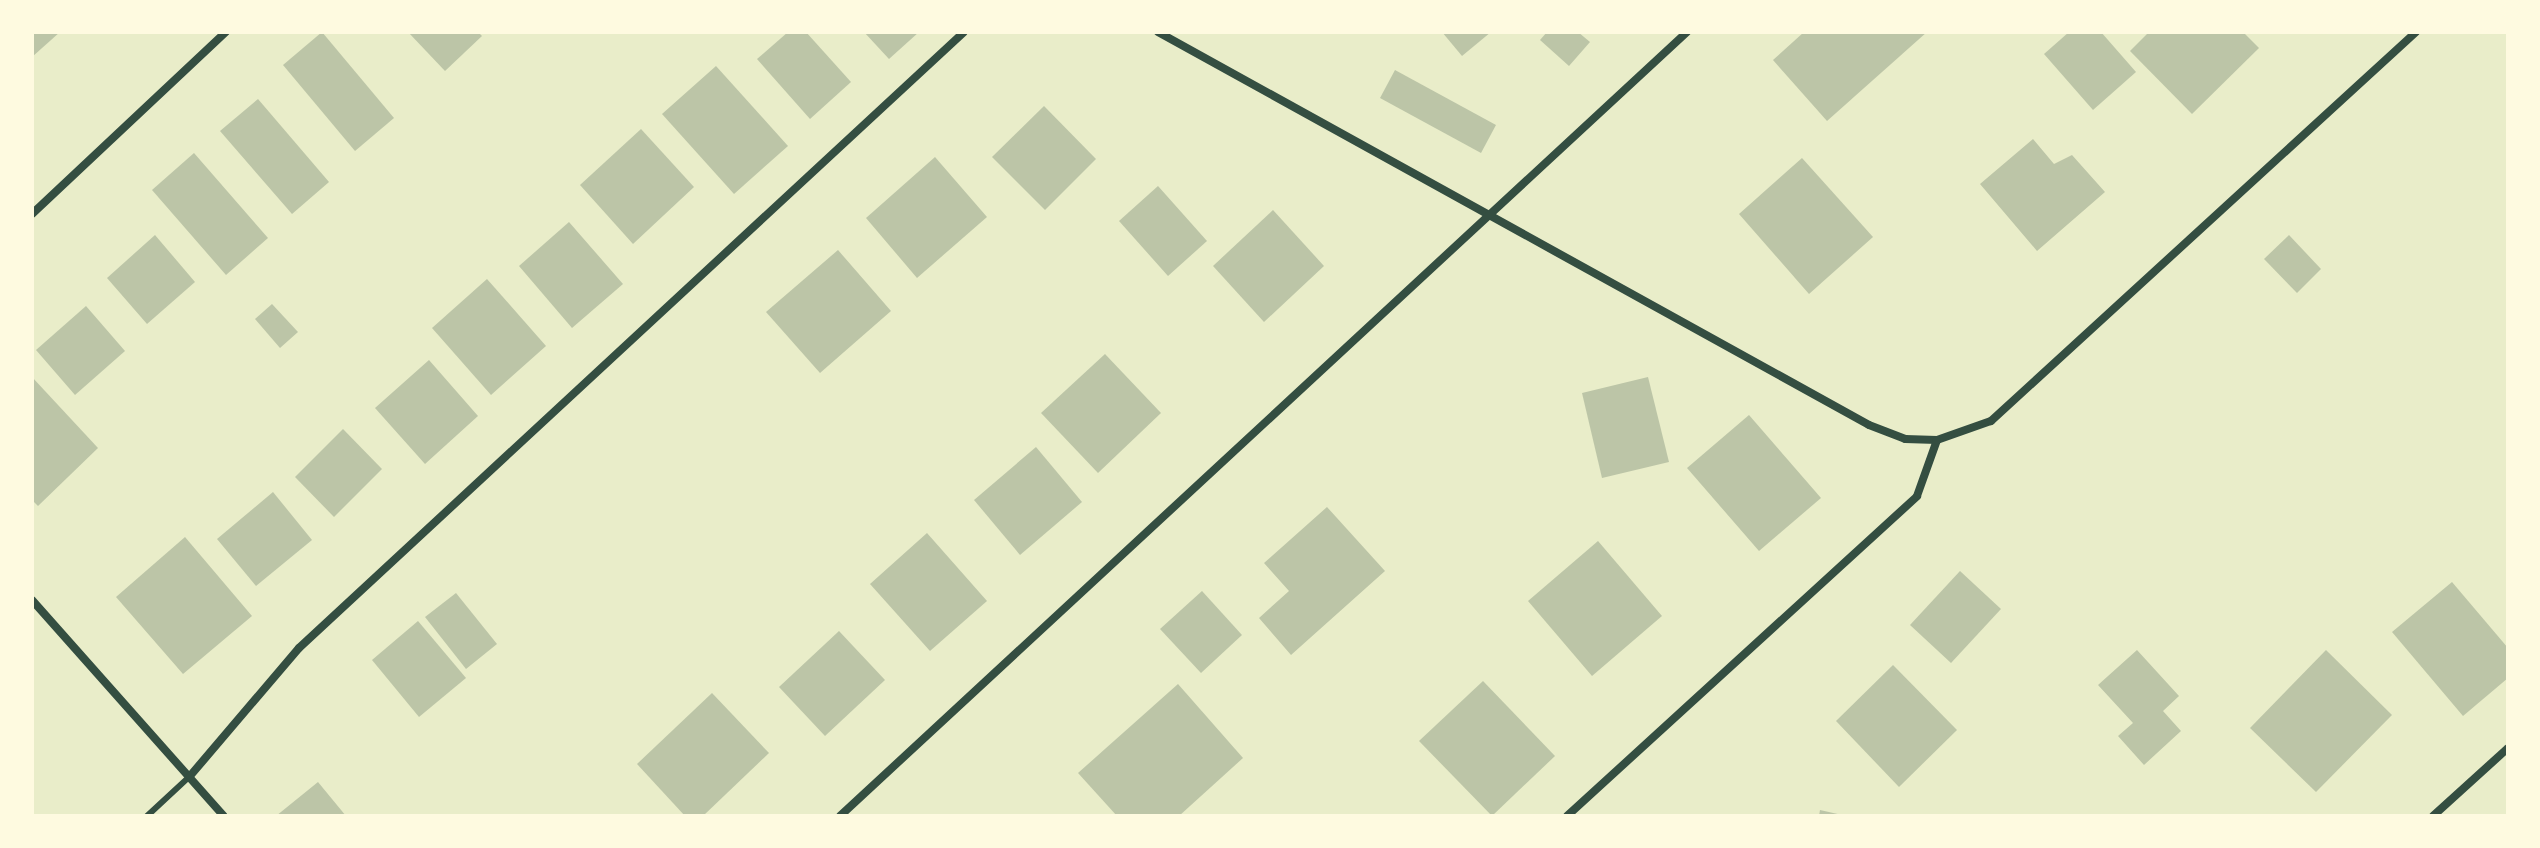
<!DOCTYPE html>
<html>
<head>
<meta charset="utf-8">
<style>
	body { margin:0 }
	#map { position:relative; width:2540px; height:848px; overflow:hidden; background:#e9edc9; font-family:"Sofia Sans Condensed",sans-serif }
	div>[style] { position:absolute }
	.building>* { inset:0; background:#bcc5a7 }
	.service>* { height:6px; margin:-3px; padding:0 3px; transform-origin:3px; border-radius:3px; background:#344e41 }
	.minor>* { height:8px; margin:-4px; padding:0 4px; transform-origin:4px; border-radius:4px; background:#344e41 }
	span { translate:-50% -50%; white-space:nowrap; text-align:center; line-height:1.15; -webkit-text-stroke:6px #fefae0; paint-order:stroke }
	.frame { position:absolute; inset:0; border:34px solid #fefae0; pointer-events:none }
</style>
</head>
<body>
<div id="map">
	<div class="building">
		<div style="clip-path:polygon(32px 32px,60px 32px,32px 57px)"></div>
		<div style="clip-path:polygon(322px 32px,394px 118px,355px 151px,283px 65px)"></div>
		<div style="clip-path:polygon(408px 32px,478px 32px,482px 36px,445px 71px)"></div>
		<div style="clip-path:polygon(788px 32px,806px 32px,851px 82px,810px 119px,757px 59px)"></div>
		<div style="clip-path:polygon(864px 32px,919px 32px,889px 59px)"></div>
		<div style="clip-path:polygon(1442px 32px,1491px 32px,1462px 56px)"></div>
		<div style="clip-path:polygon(1547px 32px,1578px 32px,1590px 42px,1569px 66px,1540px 40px)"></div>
		<div style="clip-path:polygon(1804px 32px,1927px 32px,1827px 121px,1773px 60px)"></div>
		<div style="clip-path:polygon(2069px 32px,2101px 32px,2136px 72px,2093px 110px,2044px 54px)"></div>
		<div style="clip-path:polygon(2149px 32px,2243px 32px,2259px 48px,2192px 114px,2130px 51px)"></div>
		<div style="clip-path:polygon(716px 66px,788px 146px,734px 194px,662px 114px)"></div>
		<div style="clip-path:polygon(1395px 70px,1496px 125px,1481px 153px,1380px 98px)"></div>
		<div style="clip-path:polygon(258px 99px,329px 182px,292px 214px,220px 131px)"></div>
		<div style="clip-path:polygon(1044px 106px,1096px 159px,1045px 210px,992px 157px)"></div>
		<div style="clip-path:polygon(641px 129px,694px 187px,633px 244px,580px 185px)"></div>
		<div style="clip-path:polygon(2033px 139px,2054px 164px,2072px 155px,2105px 192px,2037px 251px,1980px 184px)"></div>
		<div style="clip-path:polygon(194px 153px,268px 238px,226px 275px,152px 190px)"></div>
		<div style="clip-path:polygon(935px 157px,987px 217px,917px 278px,866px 218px)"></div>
		<div style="clip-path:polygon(1802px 158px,1873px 237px,1809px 294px,1739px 214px)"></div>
		<div style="clip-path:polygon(1158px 186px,1207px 241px,1168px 276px,1119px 221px)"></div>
		<div style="clip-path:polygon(1273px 210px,1324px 266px,1264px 322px,1213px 266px)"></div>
		<div style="clip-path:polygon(569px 222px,623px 284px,572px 328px,519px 266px)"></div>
		<div style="clip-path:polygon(155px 235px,195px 282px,147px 324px,107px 278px)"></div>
		<div style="clip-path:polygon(2289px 235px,2321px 269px,2297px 293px,2264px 259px)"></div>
		<div style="clip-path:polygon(838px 250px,891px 311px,820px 373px,766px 312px)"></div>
		<div style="clip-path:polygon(487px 279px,546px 346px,491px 395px,432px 328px)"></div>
		<div style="clip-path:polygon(272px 304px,298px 332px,280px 348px,255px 319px)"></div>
		<div style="clip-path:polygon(86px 306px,125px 351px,75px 395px,36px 350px)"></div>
		<div style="clip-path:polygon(1105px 354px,1161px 413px,1098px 473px,1041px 413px)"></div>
		<div style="clip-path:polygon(429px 360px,478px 416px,425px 464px,375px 408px)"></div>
		<div style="clip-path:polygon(32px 377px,98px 448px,38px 506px,32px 500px)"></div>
		<div style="clip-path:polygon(1648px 377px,1669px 462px,1602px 478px,1582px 393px)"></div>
		<div style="clip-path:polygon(1749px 415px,1821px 498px,1759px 551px,1687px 468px)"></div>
		<div style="clip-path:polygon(343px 429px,382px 469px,334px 517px,295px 477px)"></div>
		<div style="clip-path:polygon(1036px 447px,1082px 502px,1020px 555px,974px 500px)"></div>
		<div style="clip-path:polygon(273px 492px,312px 540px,256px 586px,217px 539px)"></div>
		<div style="clip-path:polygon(1327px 507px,1385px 571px,1291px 655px,1259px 618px,1289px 591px,1264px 563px)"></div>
		<div style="clip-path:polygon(927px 533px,987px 601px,930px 651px,870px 584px)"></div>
		<div style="clip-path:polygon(185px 537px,252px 616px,183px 674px,116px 597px)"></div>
		<div style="clip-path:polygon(1598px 541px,1662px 616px,1592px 676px,1528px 601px)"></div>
		<div style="clip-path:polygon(1960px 571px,2001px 609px,1951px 663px,1910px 625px)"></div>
		<div style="clip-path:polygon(2452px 582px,2508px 648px,2508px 678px,2463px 716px,2392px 632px)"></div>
		<div style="clip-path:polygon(1202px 591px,1242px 635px,1201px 673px,1160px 629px)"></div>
		<div style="clip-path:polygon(456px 593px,497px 644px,466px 669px,425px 617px)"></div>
		<div style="clip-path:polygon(418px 621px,466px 678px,419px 717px,372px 660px)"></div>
		<div style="clip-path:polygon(839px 631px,885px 680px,825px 736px,779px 687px)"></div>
		<div style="clip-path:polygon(2137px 650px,2179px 696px,2163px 711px,2181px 731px,2144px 765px,2118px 736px,2133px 723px,2098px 685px)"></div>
		<div style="clip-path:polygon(2326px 650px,2392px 715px,2316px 792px,2250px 728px)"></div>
		<div style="clip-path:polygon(1893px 665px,1957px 730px,1899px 787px,1836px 721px)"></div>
		<div style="clip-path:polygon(1483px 681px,1555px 756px,1492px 816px,1419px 741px)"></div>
		<div style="clip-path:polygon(1178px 684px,1243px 758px,1179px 816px,1117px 816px,1078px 773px)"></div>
		<div style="clip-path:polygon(712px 693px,769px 753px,703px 816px,685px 816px,637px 764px)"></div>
		<div style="clip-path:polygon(318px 782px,346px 816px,276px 816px)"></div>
		<div style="clip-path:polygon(1820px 810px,1842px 815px,1842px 816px,1819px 816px)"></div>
	</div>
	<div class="service">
		<div style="left:147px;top:816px;width:59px;rotate:-42.9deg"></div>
	</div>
	<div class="minor">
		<div style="left:1158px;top:32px;width:812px;rotate:28.93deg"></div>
		<div style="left:1869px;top:425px;width:39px;rotate:21deg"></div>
		<div style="left:1905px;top:439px;width:32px;rotate:2deg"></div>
		<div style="left:1937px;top:440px;width:57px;rotate:-19.4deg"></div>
		<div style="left:1991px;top:421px;width:576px;rotate:-42.47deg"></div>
		<div style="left:32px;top:214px;width:266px;rotate:-43.2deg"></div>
		<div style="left:32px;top:600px;width:289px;rotate:48.4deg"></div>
		<div style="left:190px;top:776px;width:168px;rotate:-49.6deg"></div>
		<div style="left:299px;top:648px;width:906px;rotate:-42.81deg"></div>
		<div style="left:840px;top:816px;width:1154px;rotate:-42.79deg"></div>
		<div style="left:1567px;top:816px;width:474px;rotate:-42.4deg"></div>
		<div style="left:1917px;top:496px;width:59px;rotate:-70.3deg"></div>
		<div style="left:2433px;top:816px;width:101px;rotate:-42.2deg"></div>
	</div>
	<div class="frame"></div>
</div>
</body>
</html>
